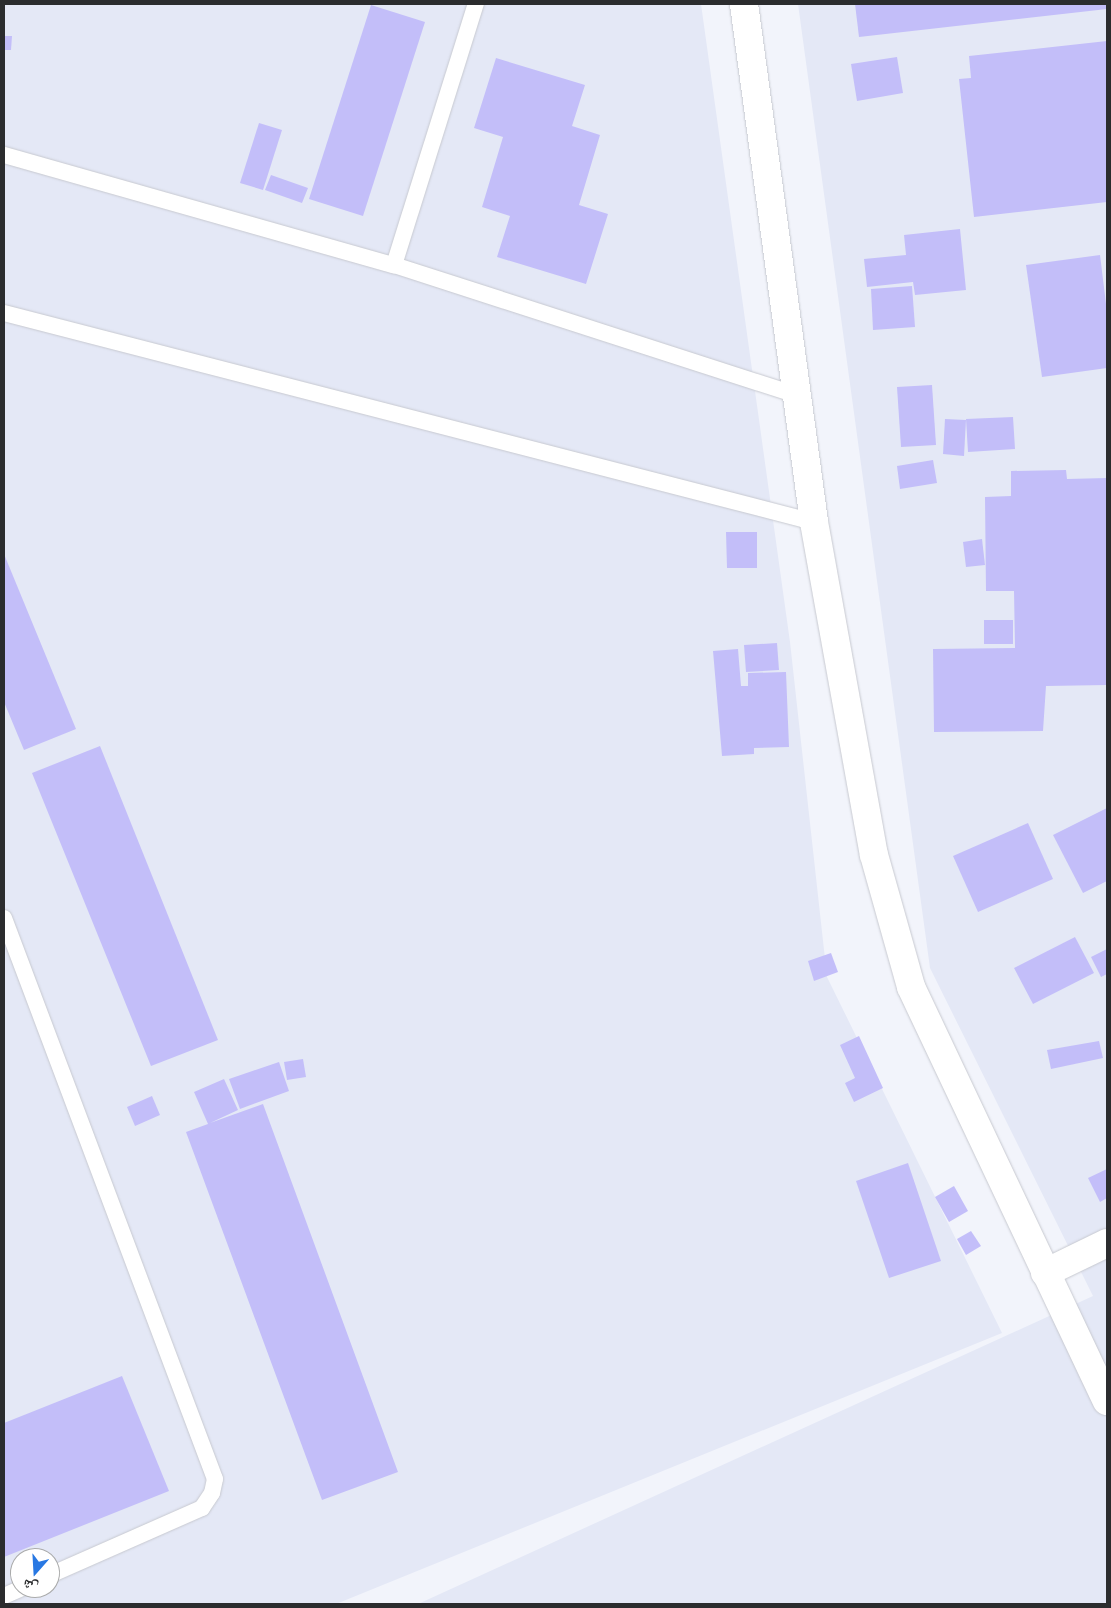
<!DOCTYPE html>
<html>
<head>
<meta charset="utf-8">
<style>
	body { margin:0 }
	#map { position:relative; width:1111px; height:1608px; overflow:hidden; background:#f2f4fb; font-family:Poppins,"Noto Naskh Arabic",sans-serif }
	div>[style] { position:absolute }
	.built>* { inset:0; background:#e4e8f6 }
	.building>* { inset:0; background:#c3bef9 }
	.roads { filter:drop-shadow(0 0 1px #c7c9d0) drop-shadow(0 0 1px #c7c9d0) }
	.service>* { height:16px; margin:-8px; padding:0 8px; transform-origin:8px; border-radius:8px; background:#fff }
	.minor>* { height:28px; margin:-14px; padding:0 14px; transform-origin:14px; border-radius:14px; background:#fff }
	span { translate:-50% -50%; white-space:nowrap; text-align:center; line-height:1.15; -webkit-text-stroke:4.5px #fff; paint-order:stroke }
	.frame { position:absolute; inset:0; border:5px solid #2b2c2e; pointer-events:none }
	.north { position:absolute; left:10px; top:1548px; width:50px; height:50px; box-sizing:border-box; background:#fff; border:1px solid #aaabab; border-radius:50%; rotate:199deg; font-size:14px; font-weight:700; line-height:20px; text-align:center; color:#2b2c2e }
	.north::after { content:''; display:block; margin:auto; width:18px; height:22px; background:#2878e3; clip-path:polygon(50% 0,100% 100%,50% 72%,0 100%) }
</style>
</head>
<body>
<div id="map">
	<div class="built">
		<div style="clip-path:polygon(evenodd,4px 4px,701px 4px,790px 642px,827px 977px,1002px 1333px,336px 1604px,4px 1604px,4px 4px,20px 1558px,50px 1558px,50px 1588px,20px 1588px,20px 1558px)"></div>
		<div style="clip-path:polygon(798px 4px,1107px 4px,1107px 1604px,418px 1604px,1093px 1296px,930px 968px)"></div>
	</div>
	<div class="building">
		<div style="clip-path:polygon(855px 4px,1107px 4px,1107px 9px,859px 37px)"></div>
		<div style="clip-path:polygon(371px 5px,425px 22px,363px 216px,309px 199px)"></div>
		<div style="clip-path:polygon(4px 36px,12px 36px,11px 50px,4px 50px)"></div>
		<div style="clip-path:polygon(1107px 41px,1107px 202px,974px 217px,959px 79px,971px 78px,969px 56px)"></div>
		<div style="clip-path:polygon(897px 57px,903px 93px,857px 101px,851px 64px)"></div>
		<div style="clip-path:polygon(496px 58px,585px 85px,572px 126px,600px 135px,579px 205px,608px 214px,586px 284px,497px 257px,510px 216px,482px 207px,503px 137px,474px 128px)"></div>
		<div style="clip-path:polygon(259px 123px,282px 130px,263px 190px,240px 183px)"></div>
		<div style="clip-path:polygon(271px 175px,308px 188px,302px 203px,265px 190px)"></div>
		<div style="clip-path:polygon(960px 229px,966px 290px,915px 295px,913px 282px,867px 287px,864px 259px,906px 255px,904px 235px)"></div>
		<div style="clip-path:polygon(1100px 255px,1107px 312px,1107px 368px,1042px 377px,1026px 265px)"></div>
		<div style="clip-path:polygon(912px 286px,915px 327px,873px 330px,871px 289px)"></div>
		<div style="clip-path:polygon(932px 385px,936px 445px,901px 447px,897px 387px)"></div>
		<div style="clip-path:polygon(1013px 417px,1015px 449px,968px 452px,966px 419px)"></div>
		<div style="clip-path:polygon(945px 419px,966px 420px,964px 456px,943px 454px)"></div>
		<div style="clip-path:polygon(933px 460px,937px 483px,900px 489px,897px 466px)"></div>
		<div style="clip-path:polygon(1066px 470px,1067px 479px,1107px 478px,1107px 685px,1046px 686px,1043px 731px,934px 732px,933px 649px,1015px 648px,1014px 591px,986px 591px,985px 497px,1011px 496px,1011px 471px)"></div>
		<div style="clip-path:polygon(726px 532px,757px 532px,757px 568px,727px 568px)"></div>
		<div style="clip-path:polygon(982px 539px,985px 565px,966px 567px,963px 542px)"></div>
		<div style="clip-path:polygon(4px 554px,76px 729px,24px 750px,4px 702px)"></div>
		<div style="clip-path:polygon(984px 620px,1013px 620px,1013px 644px,984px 644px)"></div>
		<div style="clip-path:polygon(777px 643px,779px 670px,746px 672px,744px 645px)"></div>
		<div style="clip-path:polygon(738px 649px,741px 686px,748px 686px,748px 673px,786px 672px,789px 747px,754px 748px,754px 754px,722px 756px,713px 651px)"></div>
		<div style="clip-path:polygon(100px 746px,218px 1040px,151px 1066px,32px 773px)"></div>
		<div style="clip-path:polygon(1107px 808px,1107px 881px,1083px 893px,1053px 835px)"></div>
		<div style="clip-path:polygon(1028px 823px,1053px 879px,978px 912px,953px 856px)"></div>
		<div style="clip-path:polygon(1075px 937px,1094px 973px,1033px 1004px,1014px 968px)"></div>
		<div style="clip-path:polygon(1107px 949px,1107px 974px,1101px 977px,1091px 957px)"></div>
		<div style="clip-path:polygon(831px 953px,838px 972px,814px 981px,808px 961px)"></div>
		<div style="clip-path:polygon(859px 1036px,883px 1088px,854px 1102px,845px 1083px,855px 1078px,840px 1045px)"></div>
		<div style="clip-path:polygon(1099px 1041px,1103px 1058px,1051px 1069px,1047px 1050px)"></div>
		<div style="clip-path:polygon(303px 1059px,306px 1077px,287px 1080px,284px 1062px)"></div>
		<div style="clip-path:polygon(279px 1062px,289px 1091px,240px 1109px,229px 1079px)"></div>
		<div style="clip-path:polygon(224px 1079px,238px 1110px,210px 1123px,263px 1104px,398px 1472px,322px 1500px,186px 1132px,208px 1124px,194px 1092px)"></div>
		<div style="clip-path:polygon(152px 1096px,160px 1115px,135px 1126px,127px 1107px)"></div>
		<div style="clip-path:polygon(908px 1163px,941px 1261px,889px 1278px,856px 1181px)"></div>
		<div style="clip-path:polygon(1107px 1169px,1107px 1198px,1100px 1202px,1088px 1178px)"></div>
		<div style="clip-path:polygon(954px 1186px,968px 1211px,949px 1222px,935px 1197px)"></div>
		<div style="clip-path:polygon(971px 1231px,981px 1246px,966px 1255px,957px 1239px)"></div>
		<div style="clip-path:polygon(122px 1376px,169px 1491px,4px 1557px,4px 1423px)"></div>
	</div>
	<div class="roads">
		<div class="service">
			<div style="left:4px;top:155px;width:405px;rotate:15.8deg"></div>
			<div style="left:394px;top:265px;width:422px;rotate:17.9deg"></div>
			<div style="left:394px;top:265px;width:274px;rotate:-72.6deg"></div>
			<div style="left:4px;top:313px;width:837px;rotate:14.47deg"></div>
			<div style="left:4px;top:918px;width:599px;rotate:69.39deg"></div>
			<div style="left:215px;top:1479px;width:14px;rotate:102deg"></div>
			<div style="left:212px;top:1493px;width:18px;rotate:124deg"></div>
			<div style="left:202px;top:1508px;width:166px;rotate:156.2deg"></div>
			<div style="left:4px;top:1596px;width:20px;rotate:-24deg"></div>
		</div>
		<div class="minor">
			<div style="left:744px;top:4px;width:523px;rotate:82.3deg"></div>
			<div style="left:814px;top:522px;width:338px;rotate:79.8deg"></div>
			<div style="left:874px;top:855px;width:137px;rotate:74.3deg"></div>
			<div style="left:911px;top:987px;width:458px;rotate:64.7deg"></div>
			<div style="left:1045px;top:1273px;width:69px;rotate:-25.8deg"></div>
		</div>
	</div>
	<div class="frame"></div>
	<div class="north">ش</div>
</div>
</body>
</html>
